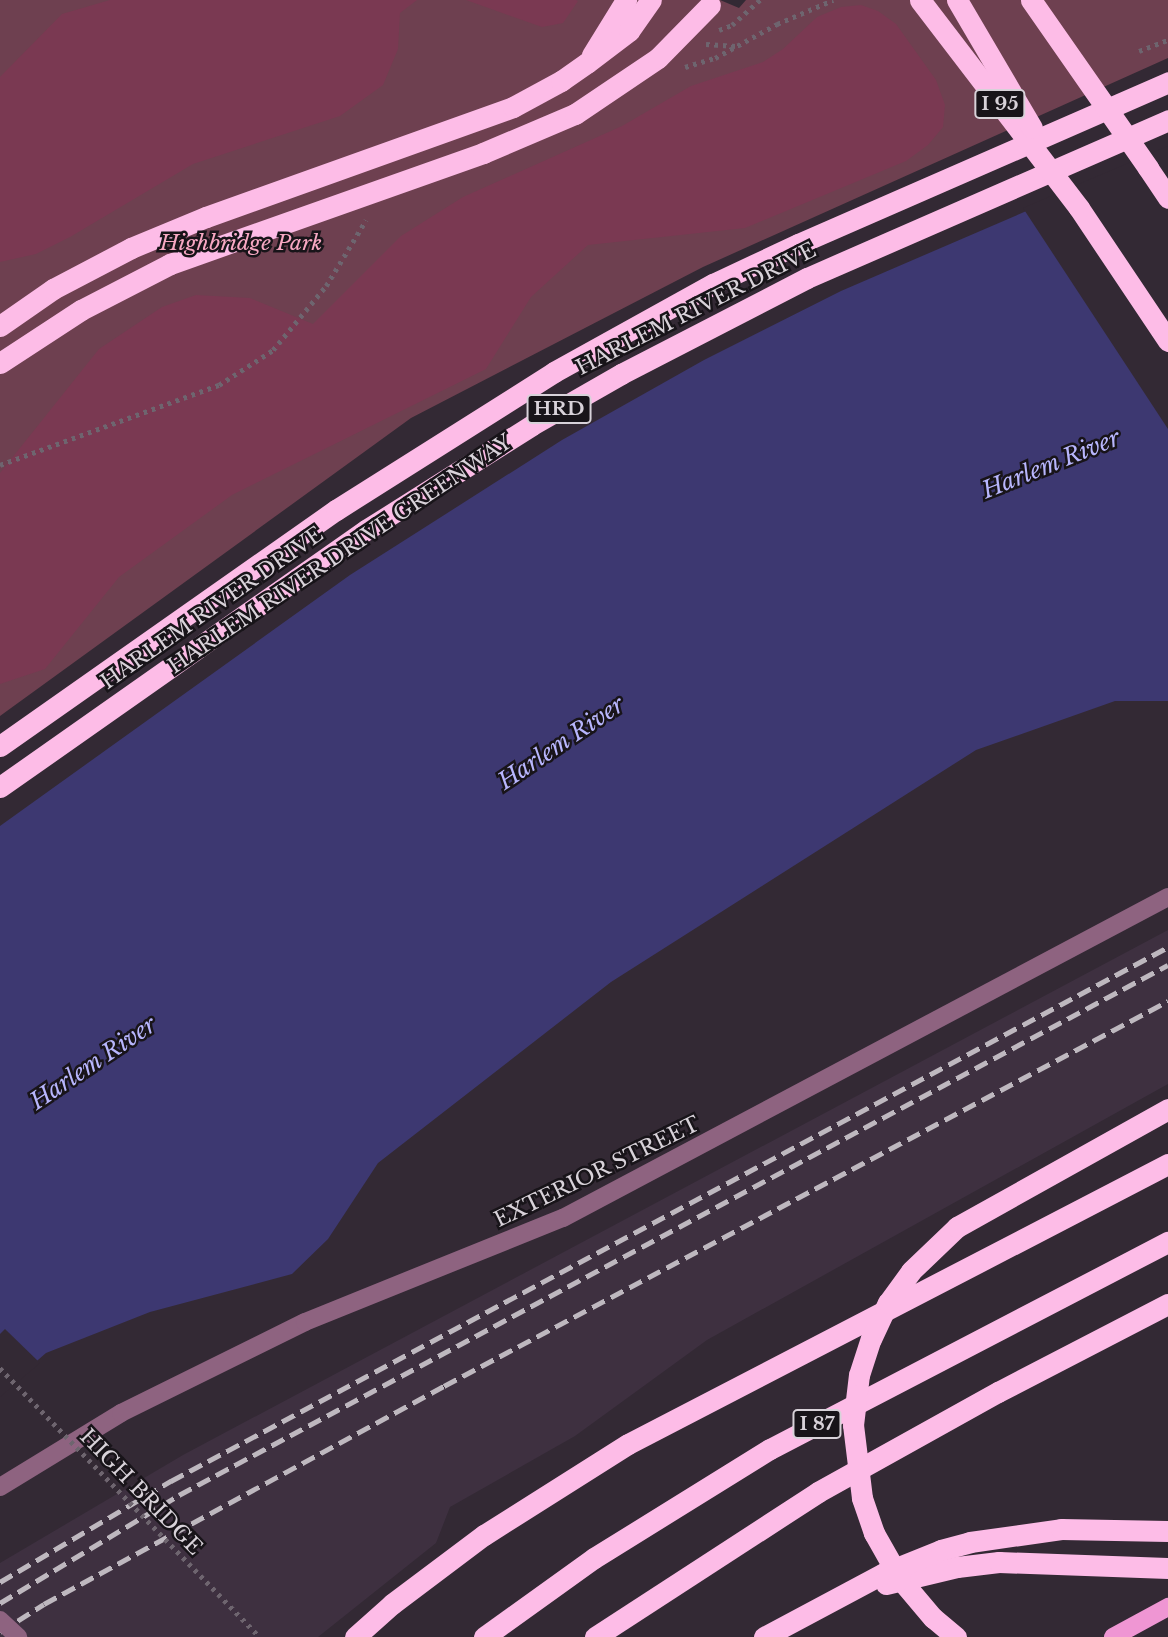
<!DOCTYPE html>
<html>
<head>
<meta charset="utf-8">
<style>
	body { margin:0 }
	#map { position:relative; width:1168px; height:1637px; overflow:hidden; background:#332934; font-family:"Libre Baskerville",serif }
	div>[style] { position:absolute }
	.built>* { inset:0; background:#3e3040 }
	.green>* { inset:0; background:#6e4050 }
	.forest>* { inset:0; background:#7a3952 }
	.water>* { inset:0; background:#3d3871 }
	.pier>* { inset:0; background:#332934 }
	.path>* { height:4.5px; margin-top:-2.25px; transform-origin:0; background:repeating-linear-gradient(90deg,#6e656f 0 3.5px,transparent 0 8.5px) }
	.minor>* { height:18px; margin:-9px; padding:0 9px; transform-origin:9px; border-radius:9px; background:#8e6380 }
	.major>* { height:18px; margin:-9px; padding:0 9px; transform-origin:9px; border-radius:9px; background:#ef96d3 }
	.highway>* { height:21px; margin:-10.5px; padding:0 10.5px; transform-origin:10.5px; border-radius:10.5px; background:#fdbce7 }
	.rail>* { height:5px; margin-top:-2.5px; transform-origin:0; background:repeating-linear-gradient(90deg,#beb8bf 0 14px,transparent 0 21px) }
	.path-bridge>* { height:4.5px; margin-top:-2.25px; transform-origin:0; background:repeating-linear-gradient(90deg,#6e656f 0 3.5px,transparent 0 8.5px) }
	.minor-bridge>* { height:18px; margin:-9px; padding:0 9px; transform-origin:9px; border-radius:9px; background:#8e6380 }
	.highway-bridge>* { height:21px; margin:-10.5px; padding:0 10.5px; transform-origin:10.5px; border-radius:10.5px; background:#fdbce7 }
	span { translate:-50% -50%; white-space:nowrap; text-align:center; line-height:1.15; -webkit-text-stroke:5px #181419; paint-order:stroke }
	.shield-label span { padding:2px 5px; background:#181419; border:2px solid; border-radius:5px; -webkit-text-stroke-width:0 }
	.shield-label { font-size:19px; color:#d8d2d9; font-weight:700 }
	.park-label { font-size:21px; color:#f8a8c3; font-style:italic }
	.street-label { font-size:21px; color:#d8d2d9 }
	.water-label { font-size:23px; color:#b8b6fd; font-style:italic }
</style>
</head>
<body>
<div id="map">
	<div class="built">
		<div style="clip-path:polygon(1168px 930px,1168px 1084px,707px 1340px,575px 1436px,450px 1507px,436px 1543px,318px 1637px,0 1637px,0 1563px,183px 1455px)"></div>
	</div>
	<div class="green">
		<div style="clip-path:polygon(0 0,720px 0,739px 8px,746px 0,1168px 0,1168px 58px,703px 267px,411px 418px,0 716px)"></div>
	</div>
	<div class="forest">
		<div style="clip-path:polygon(110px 0,417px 0,400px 13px,398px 49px,383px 85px,340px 116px,193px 164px,70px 237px,36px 254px,0 262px,0 77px,62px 14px)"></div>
		<div style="clip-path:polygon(466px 0,576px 0,578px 1px,563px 23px,542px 27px)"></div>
		<div style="clip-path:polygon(861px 5px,878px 11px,896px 24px,936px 80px,945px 105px,943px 127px,928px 145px,906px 161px,745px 228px,588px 245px,531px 297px,486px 369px,232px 495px,119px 577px,45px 669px,0 684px,0 473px,99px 349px,162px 307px,196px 295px,250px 298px,313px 324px,401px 236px,463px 197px,622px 126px,691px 86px,763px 62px,783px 49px,817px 17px,841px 7px)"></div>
	</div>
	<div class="water">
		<div style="clip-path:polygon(1168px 150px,1168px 701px,1115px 701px,976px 750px,611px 982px,378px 1163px,328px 1239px,292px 1274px,150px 1312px,46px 1353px,0 1393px,0 826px,350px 575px,562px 440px,704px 360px,841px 291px)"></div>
	</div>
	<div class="pier">
		<div style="clip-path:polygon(1168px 146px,1168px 429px,1023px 208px)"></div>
		<div style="clip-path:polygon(5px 1329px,40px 1363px,0 1397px,0 1334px)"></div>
	</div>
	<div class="path">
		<div style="left:719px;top:30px;width:14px;rotate:-21deg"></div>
		<div style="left:732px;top:25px;width:38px;rotate:-42deg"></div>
		<div style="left:706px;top:44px;width:30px;rotate:4deg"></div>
		<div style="left:1139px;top:51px;width:31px;rotate:-21deg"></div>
		<div style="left:685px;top:67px;width:31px;rotate:-17deg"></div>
		<div style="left:715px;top:58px;width:71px;rotate:-28.7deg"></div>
		<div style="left:777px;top:24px;width:61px;rotate:-23.2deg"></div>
		<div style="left:0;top:465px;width:233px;rotate:-20.1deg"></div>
		<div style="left:219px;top:385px;width:64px;rotate:-32.9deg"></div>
		<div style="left:273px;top:350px;width:83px;rotate:-50.4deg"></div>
		<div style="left:326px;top:286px;width:77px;rotate:-58.8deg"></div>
	</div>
	<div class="minor">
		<div style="left:0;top:1487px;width:142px;rotate:-31.4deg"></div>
		<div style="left:121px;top:1413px;width:205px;rotate:-26.3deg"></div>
		<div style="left:305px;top:1322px;width:278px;rotate:-22deg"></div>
		<div style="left:563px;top:1218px;width:685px;rotate:-27.95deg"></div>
	</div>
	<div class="major">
		<div style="left:1113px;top:1637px;width:63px;rotate:-28.6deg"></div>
	</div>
	<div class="highway">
		<div style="left:1148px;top:168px;width:36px;rotate:56deg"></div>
		<div style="left:1079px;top:208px;width:160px;rotate:56.2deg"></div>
		<div style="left:0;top:326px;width:65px;rotate:-34.9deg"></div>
		<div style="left:53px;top:289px;width:88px;rotate:-27.7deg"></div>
		<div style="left:131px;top:248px;width:81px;rotate:-22.5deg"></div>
		<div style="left:206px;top:217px;width:326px;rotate:-19.7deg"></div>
		<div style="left:513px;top:107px;width:55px;rotate:-28.4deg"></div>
		<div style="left:561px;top:81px;width:32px;rotate:-35deg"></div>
		<div style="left:0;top:746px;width:411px;rotate:-35.1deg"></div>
		<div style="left:336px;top:510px;width:258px;rotate:-32.3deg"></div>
		<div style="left:554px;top:372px;width:182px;rotate:-29deg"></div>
		<div style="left:713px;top:284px;width:94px;rotate:-25.2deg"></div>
		<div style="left:798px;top:244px;width:404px;rotate:-23.6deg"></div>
		<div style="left:0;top:787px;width:447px;rotate:-35.1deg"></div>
		<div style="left:366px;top:530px;width:196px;rotate:-32.3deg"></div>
		<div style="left:532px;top:425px;width:103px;rotate:-29.8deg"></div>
		<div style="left:621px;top:374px;width:209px;rotate:-27.3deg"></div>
		<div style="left:807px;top:278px;width:394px;rotate:-23.6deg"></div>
		<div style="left:886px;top:1584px;width:73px;rotate:-13.5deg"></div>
		<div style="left:957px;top:1567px;width:42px;rotate:-6.8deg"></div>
		<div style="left:999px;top:1562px;width:169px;rotate:2deg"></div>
		<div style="left:355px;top:1637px;width:50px;rotate:-41.7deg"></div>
		<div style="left:392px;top:1604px;width:115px;rotate:-36.9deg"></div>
		<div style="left:484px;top:1535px;width:170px;rotate:-32.3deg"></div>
		<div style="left:628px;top:1444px;width:608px;rotate:-27.41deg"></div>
		<div style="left:484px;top:1637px;width:135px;rotate:-35.7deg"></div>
		<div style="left:594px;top:1558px;width:207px;rotate:-31.8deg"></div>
		<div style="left:770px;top:1449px;width:449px;rotate:-27.5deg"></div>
		<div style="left:595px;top:1637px;width:266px;rotate:-33deg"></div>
		<div style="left:818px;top:1492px;width:206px;rotate:-29.1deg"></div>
		<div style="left:998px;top:1392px;width:191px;rotate:-27.4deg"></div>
		<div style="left:764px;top:1637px;width:136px;rotate:-28.1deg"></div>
		<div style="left:884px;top:1573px;width:61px;rotate:-22deg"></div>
		<div style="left:941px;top:1550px;width:30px;rotate:-15deg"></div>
		<div style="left:970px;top:1542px;width:92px;rotate:-8.1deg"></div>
		<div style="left:1061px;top:1529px;width:107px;rotate:1.1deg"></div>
	</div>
	<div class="rail">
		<div style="left:0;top:1582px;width:199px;rotate:-30.6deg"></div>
		<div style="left:171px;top:1481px;width:1131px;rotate:-28.17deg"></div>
		<div style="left:0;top:1603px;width:209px;rotate:-31.1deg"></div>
		<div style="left:179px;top:1495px;width:1122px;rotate:-28.19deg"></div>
		<div style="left:0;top:1632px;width:52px;rotate:-32.5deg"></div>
		<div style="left:44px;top:1604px;width:456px;rotate:-28.6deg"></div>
		<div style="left:444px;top:1386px;width:820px;rotate:-28deg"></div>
	</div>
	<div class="path-bridge">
		<div style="left:0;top:1368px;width:374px;rotate:46deg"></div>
	</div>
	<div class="minor-bridge">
		<div style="left:0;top:1620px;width:25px;rotate:43deg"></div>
	</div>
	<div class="highway-bridge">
		<div style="left:920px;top:0;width:262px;rotate:52.6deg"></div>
		<div style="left:957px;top:0;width:148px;rotate:59.6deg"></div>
		<div style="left:1031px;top:0;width:205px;rotate:55.1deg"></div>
		<div style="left:592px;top:55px;width:65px;rotate:-58.3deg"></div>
		<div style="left:587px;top:63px;width:53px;rotate:-37.3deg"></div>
		<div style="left:629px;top:31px;width:38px;rotate:-55deg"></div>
		<div style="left:0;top:363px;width:97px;rotate:-33.2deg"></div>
		<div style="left:81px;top:310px;width:100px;rotate:-27.3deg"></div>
		<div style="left:170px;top:264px;width:332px;rotate:-19.5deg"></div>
		<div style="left:483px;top:153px;width:100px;rotate:-23deg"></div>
		<div style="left:575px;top:114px;width:100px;rotate:-34deg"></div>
		<div style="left:658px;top:58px;width:74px;rotate:-45.5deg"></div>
		<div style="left:956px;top:1637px;width:30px;rotate:-140deg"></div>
		<div style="left:933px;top:1618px;width:51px;rotate:-130.2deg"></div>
		<div style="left:900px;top:1579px;width:53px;rotate:-119.5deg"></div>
		<div style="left:874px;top:1533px;width:37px;rotate:-109deg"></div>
		<div style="left:862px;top:1498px;width:74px;rotate:-97deg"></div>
		<div style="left:853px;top:1425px;width:50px;rotate:-83.2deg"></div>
		<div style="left:859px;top:1375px;width:38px;rotate:-72deg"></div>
		<div style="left:871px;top:1339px;width:40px;rotate:-65deg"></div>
		<div style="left:888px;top:1303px;width:39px;rotate:-54deg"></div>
		<div style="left:911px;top:1271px;width:64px;rotate:-43.7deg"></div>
		<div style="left:957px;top:1227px;width:242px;rotate:-29.2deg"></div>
	</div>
	<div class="shield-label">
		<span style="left:1000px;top:104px">I 95</span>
		<span style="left:559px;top:409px">HRD</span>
		<span style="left:817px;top:1424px">I 87</span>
	</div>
	<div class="park-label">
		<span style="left:241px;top:243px">Highbridge Park</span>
	</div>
	<div class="street-label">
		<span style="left:696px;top:309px;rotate:-27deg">HARLEM RIVER DRIVE</span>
		<span style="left:340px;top:554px;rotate:-34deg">HARLEM RIVER DRIVE GREENWAY</span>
		<span style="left:212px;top:608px;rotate:-35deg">HARLEM RIVER DRIVE</span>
		<span style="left:597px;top:1172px;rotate:-26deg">EXTERIOR STREET</span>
		<span style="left:141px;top:1492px;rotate:46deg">HIGH BRIDGE</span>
	</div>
	<div class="water-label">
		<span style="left:1051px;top:464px;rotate:-22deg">Harlem River</span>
		<span style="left:561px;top:743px;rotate:-34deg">Harlem River</span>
		<span style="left:93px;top:1063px;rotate:-34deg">Harlem River</span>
	</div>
</div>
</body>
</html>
